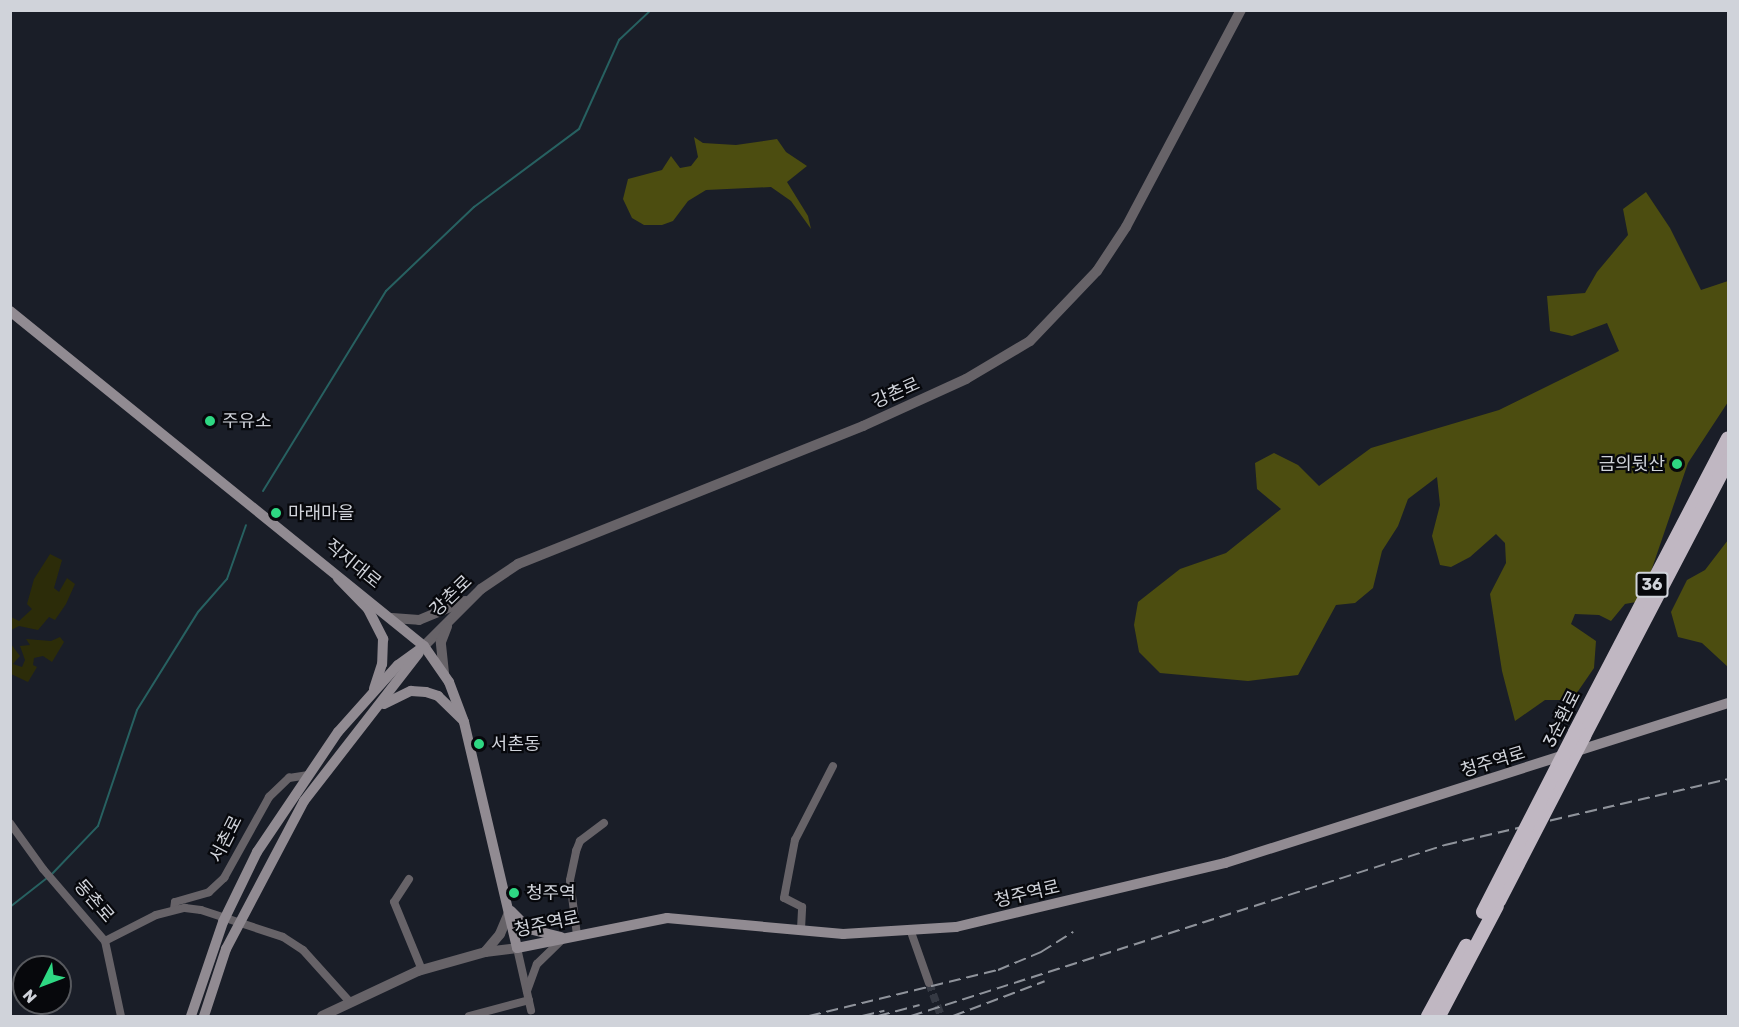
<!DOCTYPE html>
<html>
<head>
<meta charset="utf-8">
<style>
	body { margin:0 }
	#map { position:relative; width:1739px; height:1027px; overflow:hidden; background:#1a1e28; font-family:Rubik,"Noto Sans KR",sans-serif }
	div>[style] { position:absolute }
	.green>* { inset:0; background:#2c2c09 }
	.forest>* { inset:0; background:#4c4d10 }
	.stream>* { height:2px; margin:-1px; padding:0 1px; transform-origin:1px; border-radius:1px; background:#276161 }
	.minor-tunnel>* { height:8px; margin-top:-4px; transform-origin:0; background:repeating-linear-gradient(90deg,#353943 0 8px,transparent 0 12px) }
	.minor>* { height:8px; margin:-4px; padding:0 4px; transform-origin:4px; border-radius:4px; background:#676368 }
	.tertiary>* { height:10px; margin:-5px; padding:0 5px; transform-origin:5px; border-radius:5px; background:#676368 }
	.secondary>* { height:10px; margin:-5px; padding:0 5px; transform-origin:5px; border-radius:5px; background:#918b92 }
	.trunk>* { height:14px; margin:-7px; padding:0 7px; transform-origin:7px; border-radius:7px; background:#c0b7c2 }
	.rail>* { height:2px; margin-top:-1px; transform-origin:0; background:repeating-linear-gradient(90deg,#8f939b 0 12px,transparent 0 18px) }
	.trunk-bridge>* { height:14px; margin:-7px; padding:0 7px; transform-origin:7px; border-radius:7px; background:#c0b7c2 }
	.dots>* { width:16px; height:16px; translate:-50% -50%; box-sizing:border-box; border:3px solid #07080c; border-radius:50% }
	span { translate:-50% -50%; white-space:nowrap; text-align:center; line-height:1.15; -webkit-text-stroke:4.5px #07080c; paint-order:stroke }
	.shield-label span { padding:2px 4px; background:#07080c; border:2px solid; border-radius:4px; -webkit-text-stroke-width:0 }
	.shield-label { font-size:16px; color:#d0d3da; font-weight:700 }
	.street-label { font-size:18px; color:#d0d3da }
	.poi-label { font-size:18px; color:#d0d3da }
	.left { translate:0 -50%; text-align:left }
	.right { translate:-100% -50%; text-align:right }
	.frame { position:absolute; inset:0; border:12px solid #d0d3da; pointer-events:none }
	.north { position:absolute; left:12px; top:955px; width:60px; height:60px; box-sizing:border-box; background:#07080c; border:2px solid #57595e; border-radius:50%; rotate:228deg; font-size:16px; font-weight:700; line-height:24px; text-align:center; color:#d0d3da }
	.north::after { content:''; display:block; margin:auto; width:21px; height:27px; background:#2ed883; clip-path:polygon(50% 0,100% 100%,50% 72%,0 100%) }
</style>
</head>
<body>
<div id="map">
	<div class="green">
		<div style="clip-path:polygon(50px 554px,62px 560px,54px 588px,59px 592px,67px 578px,75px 584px,66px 604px,55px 620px,49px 617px,38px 630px,19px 626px,11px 630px,11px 617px,19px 621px,32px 609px,27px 604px,34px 579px)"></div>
		<div style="clip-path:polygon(60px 637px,64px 642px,52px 662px,43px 656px,34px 658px,33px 665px,37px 667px,28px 682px,11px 674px,11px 644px,20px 656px,13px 664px,22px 667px,25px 660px,20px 646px,30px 645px,26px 639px,51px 641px)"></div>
	</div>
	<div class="forest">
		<div style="clip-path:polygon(694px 137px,703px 143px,736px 145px,777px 139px,786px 152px,807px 166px,787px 182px,808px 216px,811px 229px,791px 201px,771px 187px,706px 190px,688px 201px,673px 221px,662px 225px,644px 225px,632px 218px,623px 199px,628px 179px,662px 170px,671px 156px,680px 168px,691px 166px,698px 157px)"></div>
		<div style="clip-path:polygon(1646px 192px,1670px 228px,1701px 290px,1728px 281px,1728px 402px,1688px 463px,1647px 583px,1636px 602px,1625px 604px,1611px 621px,1599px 615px,1575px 614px,1571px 624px,1596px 641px,1594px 668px,1572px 700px,1545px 700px,1515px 721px,1502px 671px,1490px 594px,1506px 563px,1505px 543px,1496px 534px,1470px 557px,1451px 567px,1440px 565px,1432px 536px,1440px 505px,1437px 477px,1408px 499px,1398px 526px,1382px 551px,1373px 588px,1355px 603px,1336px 605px,1298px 675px,1248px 681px,1160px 673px,1139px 652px,1134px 625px,1138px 602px,1180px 569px,1226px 553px,1281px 509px,1257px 489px,1255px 463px,1274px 453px,1298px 465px,1319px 486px,1371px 448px,1499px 410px,1619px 351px,1607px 323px,1572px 336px,1550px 331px,1547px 296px,1585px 293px,1597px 272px,1628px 235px,1623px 209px)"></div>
		<div style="clip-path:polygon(1728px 540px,1728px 667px,1702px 643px,1678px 637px,1671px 612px,1687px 580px,1705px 570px)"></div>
	</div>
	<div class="stream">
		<div style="left:263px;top:491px;width:235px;rotate:-58.4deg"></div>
		<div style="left:386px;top:291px;width:122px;rotate:-43.7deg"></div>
		<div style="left:474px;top:207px;width:131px;rotate:-36.6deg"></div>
		<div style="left:579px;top:129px;width:98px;rotate:-65.8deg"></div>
		<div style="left:619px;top:40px;width:44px;rotate:-43.2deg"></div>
		<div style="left:51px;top:875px;width:68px;rotate:-46.2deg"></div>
		<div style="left:98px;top:826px;width:122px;rotate:-71.4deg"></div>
		<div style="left:137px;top:710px;width:115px;rotate:-58.1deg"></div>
		<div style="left:198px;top:612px;width:44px;rotate:-48.7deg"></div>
		<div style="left:227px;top:579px;width:57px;rotate:-70.6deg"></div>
		<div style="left:10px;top:907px;width:47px;rotate:-38.1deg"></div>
	</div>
	<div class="minor-tunnel">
		<div style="left:929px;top:983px;width:35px;rotate:70deg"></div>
	</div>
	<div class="minor">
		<div style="left:10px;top:823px;width:57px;rotate:54.3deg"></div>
		<div style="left:43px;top:869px;width:95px;rotate:49.3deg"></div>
		<div style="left:409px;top:879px;width:27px;rotate:123deg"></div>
		<div style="left:394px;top:902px;width:74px;rotate:67.6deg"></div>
		<div style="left:174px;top:909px;width:7px;rotate:-82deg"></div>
		<div style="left:175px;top:902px;width:35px;rotate:-16deg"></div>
		<div style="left:209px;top:892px;width:21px;rotate:-43deg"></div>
		<div style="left:224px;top:878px;width:93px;rotate:-60.9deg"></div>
		<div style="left:269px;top:797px;width:28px;rotate:-44deg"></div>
		<div style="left:289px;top:778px;width:18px;rotate:-9deg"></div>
		<div style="left:801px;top:929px;width:22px;rotate:-87deg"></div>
		<div style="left:802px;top:907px;width:20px;rotate:-153deg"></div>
		<div style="left:784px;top:898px;width:59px;rotate:-79.3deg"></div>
		<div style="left:795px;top:840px;width:83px;rotate:-62.8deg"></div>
		<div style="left:911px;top:932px;width:54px;rotate:70.6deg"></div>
		<div style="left:577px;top:935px;width:55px;rotate:-97.3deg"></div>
		<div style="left:570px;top:880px;width:30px;rotate:-78deg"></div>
		<div style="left:576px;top:851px;width:11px;rotate:-68deg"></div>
		<div style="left:580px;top:841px;width:30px;rotate:-37deg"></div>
		<div style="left:105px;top:941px;width:57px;rotate:-27deg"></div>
		<div style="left:156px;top:915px;width:30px;rotate:-14deg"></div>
		<div style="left:185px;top:908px;width:16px;rotate:7deg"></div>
		<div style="left:201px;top:910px;width:86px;rotate:18.2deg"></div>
		<div style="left:283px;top:937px;width:24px;rotate:33deg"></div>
		<div style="left:303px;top:950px;width:69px;rotate:48deg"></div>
		<div style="left:105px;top:941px;width:77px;rotate:78deg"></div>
		<div style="left:517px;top:948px;width:64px;rotate:77.3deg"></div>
		<div style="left:527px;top:991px;width:29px;rotate:-70deg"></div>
		<div style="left:537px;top:964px;width:36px;rotate:-44deg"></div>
		<div style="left:469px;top:1016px;width:62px;rotate:-14.9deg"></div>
	</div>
	<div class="tertiary">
		<div style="left:392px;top:618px;width:27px;rotate:4deg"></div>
		<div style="left:419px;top:620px;width:50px;rotate:-22.4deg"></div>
		<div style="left:424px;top:646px;width:81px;rotate:-45deg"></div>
		<div style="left:481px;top:589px;width:45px;rotate:-34deg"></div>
		<div style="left:518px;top:564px;width:372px;rotate:-21.8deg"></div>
		<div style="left:863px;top:426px;width:113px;rotate:-24.5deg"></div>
		<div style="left:966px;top:379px;width:74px;rotate:-30.7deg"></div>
		<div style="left:1030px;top:341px;width:97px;rotate:-46.3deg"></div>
		<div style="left:1097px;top:271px;width:53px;rotate:-56.6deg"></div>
		<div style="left:1126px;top:227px;width:246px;rotate:-62.1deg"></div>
		<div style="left:444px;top:673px;width:31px;rotate:-96deg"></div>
		<div style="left:441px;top:642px;width:17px;rotate:-69deg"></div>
		<div style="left:485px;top:952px;width:23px;rotate:-50deg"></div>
		<div style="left:500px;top:934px;width:23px;rotate:-67deg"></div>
		<div style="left:322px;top:1016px;width:106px;rotate:-25.1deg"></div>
		<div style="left:418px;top:971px;width:70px;rotate:-15.8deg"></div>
		<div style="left:485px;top:952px;width:32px;rotate:-7deg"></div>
	</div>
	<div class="secondary">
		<div style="left:10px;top:311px;width:533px;rotate:38.98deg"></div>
		<div style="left:424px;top:646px;width:44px;rotate:55.2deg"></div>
		<div style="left:449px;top:682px;width:43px;rotate:69.4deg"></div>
		<div style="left:464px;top:722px;width:232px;rotate:76.8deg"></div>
		<div style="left:517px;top:948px;width:153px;rotate:-11.3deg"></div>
		<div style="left:667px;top:918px;width:177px;rotate:5.2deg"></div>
		<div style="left:843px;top:934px;width:113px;rotate:-3.5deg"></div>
		<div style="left:956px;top:927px;width:277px;rotate:-13.4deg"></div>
		<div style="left:1225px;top:863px;width:528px;rotate:-17.65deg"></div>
		<div style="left:338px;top:578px;width:43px;rotate:45.9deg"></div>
		<div style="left:368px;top:609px;width:34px;rotate:63deg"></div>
		<div style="left:383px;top:639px;width:25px;rotate:92deg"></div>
		<div style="left:382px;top:664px;width:26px;rotate:108deg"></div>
		<div style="left:384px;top:704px;width:30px;rotate:-26deg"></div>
		<div style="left:411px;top:691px;width:15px;rotate:4deg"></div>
		<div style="left:426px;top:692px;width:13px;rotate:18deg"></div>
		<div style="left:438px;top:696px;width:35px;rotate:44deg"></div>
		<div style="left:511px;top:911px;width:25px;rotate:45deg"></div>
		<div style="left:529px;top:929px;width:33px;rotate:14deg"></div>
		<div style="left:191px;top:1016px;width:99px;rotate:-71.2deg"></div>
		<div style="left:223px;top:922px;width:78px;rotate:-64.1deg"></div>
		<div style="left:257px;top:852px;width:145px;rotate:-56deg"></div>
		<div style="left:338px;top:732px;width:90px;rotate:-48.2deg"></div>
		<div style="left:398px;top:665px;width:32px;rotate:-36deg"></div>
		<div style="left:204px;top:1016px;width:71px;rotate:-71.8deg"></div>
		<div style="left:226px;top:949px;width:167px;rotate:-62.2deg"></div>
		<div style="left:304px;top:801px;width:187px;rotate:-52.2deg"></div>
	</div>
	<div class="trunk">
		<div style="left:1575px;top:732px;width:331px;rotate:-62.5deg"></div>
		<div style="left:1584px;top:736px;width:311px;rotate:-62.4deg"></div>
		<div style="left:1428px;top:1016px;width:80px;rotate:-61.5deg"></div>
		<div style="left:1439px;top:1016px;width:124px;rotate:-62.2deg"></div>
	</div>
	<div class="rail">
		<div style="left:809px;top:1016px;width:195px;rotate:-13.7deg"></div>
		<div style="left:998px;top:970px;width:47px;rotate:-22.7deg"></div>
		<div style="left:1041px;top:952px;width:38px;rotate:-32deg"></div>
		<div style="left:862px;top:1016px;width:23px;rotate:-13deg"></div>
		<div style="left:878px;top:1016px;width:43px;rotate:-14.7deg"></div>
		<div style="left:911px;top:1016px;width:561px;rotate:-17.76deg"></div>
		<div style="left:1445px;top:845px;width:291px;rotate:-13.1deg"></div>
		<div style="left:953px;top:1016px;width:98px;rotate:-20.8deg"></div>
	</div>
	<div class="trunk-bridge">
		<div style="left:1499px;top:901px;width:186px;rotate:-62.7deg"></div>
		<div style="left:1483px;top:912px;width:202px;rotate:-62.9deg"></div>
	</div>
	<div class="dots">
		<div style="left:210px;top:421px;background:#2ed883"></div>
		<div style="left:1677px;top:464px;background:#2ed883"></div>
		<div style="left:276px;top:513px;background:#2ed883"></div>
		<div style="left:479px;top:744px;background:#2ed883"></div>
		<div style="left:514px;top:893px;background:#2ed883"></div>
	</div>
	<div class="shield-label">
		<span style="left:1652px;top:585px">36</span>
	</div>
	<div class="street-label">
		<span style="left:896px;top:393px;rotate:-24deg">강촌로</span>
		<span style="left:353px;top:564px;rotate:39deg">직지대로</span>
		<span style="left:451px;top:596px;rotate:-44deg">강촌로</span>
		<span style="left:1562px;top:719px;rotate:-63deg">3순환로</span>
		<span style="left:1493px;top:762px;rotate:-17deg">청주역로</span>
		<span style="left:226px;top:839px;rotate:-63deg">서촌로</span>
		<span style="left:1027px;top:894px;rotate:-13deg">청주역로</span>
		<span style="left:94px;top:901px;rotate:49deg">동촌로</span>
		<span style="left:547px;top:924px;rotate:-12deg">청주역로</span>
	</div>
	<div class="poi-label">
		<span class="left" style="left:222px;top:421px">주유소</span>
		<span class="right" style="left:1665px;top:464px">금의뒷산</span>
		<span class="left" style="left:288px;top:513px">마래마을</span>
		<span class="left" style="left:491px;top:744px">서촌동</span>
		<span class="left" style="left:526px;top:893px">청주역</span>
	</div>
	<div class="frame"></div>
	<div class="north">N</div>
</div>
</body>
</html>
